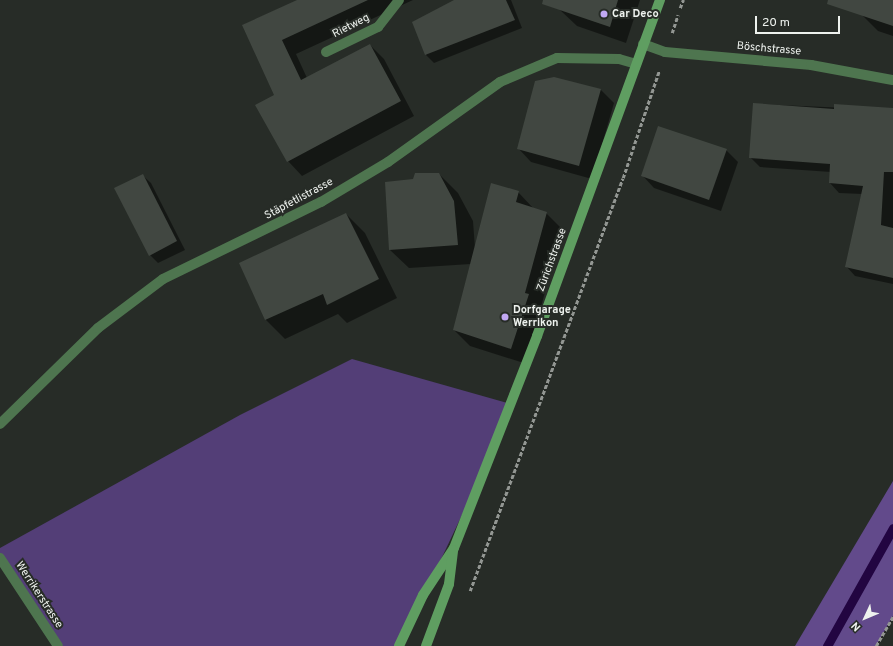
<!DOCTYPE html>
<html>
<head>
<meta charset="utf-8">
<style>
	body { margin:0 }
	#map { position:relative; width:893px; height:646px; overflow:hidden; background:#272c27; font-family:Overpass,sans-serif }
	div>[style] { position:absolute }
	.green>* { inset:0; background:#533e77 }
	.forest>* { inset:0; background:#624a8b }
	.shadow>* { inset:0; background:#0007 }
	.stream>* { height:9px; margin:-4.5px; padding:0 4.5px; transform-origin:4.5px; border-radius:4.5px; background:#220541 }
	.building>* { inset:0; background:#414741 }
	.path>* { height:2.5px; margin-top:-1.25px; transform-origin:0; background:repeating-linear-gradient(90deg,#939793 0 4px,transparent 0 6px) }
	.service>* { height:10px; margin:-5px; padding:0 5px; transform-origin:5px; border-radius:5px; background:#4e754f }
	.minor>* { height:10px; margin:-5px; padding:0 5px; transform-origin:5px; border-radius:5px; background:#4e754f }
	.secondary>* { height:10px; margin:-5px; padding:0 5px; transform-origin:5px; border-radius:5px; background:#5f9e61 }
	.dots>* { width:11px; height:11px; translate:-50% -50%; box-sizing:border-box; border:2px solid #272c27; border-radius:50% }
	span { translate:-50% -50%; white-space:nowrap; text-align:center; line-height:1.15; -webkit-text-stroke:4px #272c27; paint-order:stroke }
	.poi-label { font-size:11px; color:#eef2ee; font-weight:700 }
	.left { translate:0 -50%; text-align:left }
	.street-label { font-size:11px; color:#eef2ee }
	.north { position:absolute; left:845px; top:598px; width:40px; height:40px; -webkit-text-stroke:3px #272c27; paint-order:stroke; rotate:226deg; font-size:11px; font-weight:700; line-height:16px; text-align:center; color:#eef2ee }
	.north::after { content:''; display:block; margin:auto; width:14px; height:18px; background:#eef2ee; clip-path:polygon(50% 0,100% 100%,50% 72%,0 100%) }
	.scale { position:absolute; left:755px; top:16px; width:85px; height:18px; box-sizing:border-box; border:2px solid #eef2ee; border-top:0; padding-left:5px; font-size:12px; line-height:14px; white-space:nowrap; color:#eef2ee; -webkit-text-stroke:3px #272c27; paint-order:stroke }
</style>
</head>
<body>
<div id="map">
	<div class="green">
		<div style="clip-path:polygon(352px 359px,514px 405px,400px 646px,58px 646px,0 558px,0 548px,240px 415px)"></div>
	</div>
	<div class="forest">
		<div style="clip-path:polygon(893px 481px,893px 616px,876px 646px,795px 646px)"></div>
	</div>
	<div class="shadow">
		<div style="clip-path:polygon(299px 0,413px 0,296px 54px,307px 78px,370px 45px,384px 59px,414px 116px,302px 176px,288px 161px,275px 95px,243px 25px)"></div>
		<div style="clip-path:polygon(456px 0,511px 0,522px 28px,434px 63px,426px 55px)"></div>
		<div style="clip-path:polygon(563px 0,640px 0,626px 43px,577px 26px,560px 10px)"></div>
		<div style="clip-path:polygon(868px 0,893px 0,893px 36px,878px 31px,862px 15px)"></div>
		<div style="clip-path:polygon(554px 78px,601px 90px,614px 103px,592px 179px,531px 162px,518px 148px)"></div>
		<div style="clip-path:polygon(754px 104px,893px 110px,893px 284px,855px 276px,846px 266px,862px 194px,839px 193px,830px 183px,831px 172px,760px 167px,750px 157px)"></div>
		<div style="clip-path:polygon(726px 150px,738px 162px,721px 211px,654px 188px,642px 175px)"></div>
		<div style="clip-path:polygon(439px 174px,458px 193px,473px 221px,475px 248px,518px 192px,534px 209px,546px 213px,562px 229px,541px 307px,544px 310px,527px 364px,470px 346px,454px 330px,471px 264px,409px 268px,390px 250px,414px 180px)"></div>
		<div style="clip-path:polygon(142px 175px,151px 183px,185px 250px,158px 263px,150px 255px)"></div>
		<div style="clip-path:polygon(346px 214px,365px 233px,397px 298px,347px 323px,338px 314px,285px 339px,266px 320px,240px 264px)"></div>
	</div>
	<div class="stream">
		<div style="left:827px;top:646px;width:135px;rotate:-60.8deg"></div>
	</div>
	<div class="building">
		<div style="clip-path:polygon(297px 0,368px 0,282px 40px,301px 80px,370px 44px,401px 101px,287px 162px,255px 105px,274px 95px,242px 25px)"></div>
		<div style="clip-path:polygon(454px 0,506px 0,515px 20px,425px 55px,412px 22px)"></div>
		<div style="clip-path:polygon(543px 0,618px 0,610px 27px,542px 4px)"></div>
		<div style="clip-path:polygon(828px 0,893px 0,893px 26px,827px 4px)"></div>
		<div style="clip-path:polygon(554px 77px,601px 89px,579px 166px,517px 149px,535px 81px)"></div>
		<div style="clip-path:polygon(753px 103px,834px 109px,834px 104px,893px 108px,893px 172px,884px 172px,881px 225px,893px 228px,893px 278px,845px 267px,863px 186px,829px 183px,830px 164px,749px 158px)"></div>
		<div style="clip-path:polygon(658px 126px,727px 149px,709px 200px,641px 176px)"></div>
		<div style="clip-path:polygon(415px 173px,439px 173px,454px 201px,458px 245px,389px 250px,385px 182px,413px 179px)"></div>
		<div style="clip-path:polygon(143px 174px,177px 241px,149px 256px,114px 188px)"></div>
		<div style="clip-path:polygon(491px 183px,519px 191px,516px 202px,547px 212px,525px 293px,529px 294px,511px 349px,453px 330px)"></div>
		<div style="clip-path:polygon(346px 213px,379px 279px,327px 305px,323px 294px,265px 320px,239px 263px)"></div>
	</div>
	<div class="path">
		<div style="left:680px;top:8px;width:9px;rotate:-69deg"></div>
		<div style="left:672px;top:33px;width:19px;rotate:-72deg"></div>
		<div style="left:470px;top:591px;width:440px;rotate:-69.7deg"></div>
		<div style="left:623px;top:178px;width:113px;rotate:-71.4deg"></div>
		<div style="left:876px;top:646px;width:34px;rotate:-60deg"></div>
	</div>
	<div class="service">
		<div style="left:326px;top:52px;width:58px;rotate:-25.7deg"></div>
		<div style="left:378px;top:27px;width:34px;rotate:-52deg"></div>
	</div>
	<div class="minor">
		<div style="left:643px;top:44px;width:23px;rotate:20deg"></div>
		<div style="left:665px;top:52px;width:147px;rotate:5.1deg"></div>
		<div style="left:811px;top:65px;width:83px;rotate:10.4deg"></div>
		<div style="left:0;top:424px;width:137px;rotate:-44.4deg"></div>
		<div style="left:98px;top:328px;width:81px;rotate:-37deg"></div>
		<div style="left:163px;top:279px;width:176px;rotate:-26deg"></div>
		<div style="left:321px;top:202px;width:78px;rotate:-30.8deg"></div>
		<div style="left:388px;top:162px;width:138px;rotate:-35.5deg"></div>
		<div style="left:500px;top:82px;width:62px;rotate:-22.8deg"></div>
		<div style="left:557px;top:58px;width:62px;rotate:0.9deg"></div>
		<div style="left:619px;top:59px;width:18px;rotate:16deg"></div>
		<div style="left:0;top:558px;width:105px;rotate:56.6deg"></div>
	</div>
	<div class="secondary">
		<div style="left:399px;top:646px;width:56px;rotate:-64.8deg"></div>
		<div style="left:423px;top:595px;width:56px;rotate:-56.6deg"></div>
		<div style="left:454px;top:548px;width:228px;rotate:-68.6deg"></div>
		<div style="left:537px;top:336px;width:358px;rotate:-69.9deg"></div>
		<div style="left:426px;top:646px;width:66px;rotate:-69.6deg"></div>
		<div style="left:449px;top:584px;width:34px;rotate:-83deg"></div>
	</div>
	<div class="dots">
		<div style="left:604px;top:14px;background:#c1a8f3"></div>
		<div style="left:505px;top:317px;background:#c1a8f3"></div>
	</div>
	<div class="poi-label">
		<span class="left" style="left:612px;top:14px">Car Deco</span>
		<span class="left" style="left:513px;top:317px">Dorfgarage<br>Werrikon</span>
	</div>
	<div class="street-label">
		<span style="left:351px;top:26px;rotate:-27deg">Rietweg</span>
		<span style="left:769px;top:49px;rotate:5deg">Böschstrasse</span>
		<span style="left:299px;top:199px;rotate:-28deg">Stäpfetlistrasse</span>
		<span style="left:552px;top:260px;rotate:-70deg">Zürichstrasse</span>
		<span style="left:39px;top:595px;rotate:57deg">Werrikerstrasse</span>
	</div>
	<div class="north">N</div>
	<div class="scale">20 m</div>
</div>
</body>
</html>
